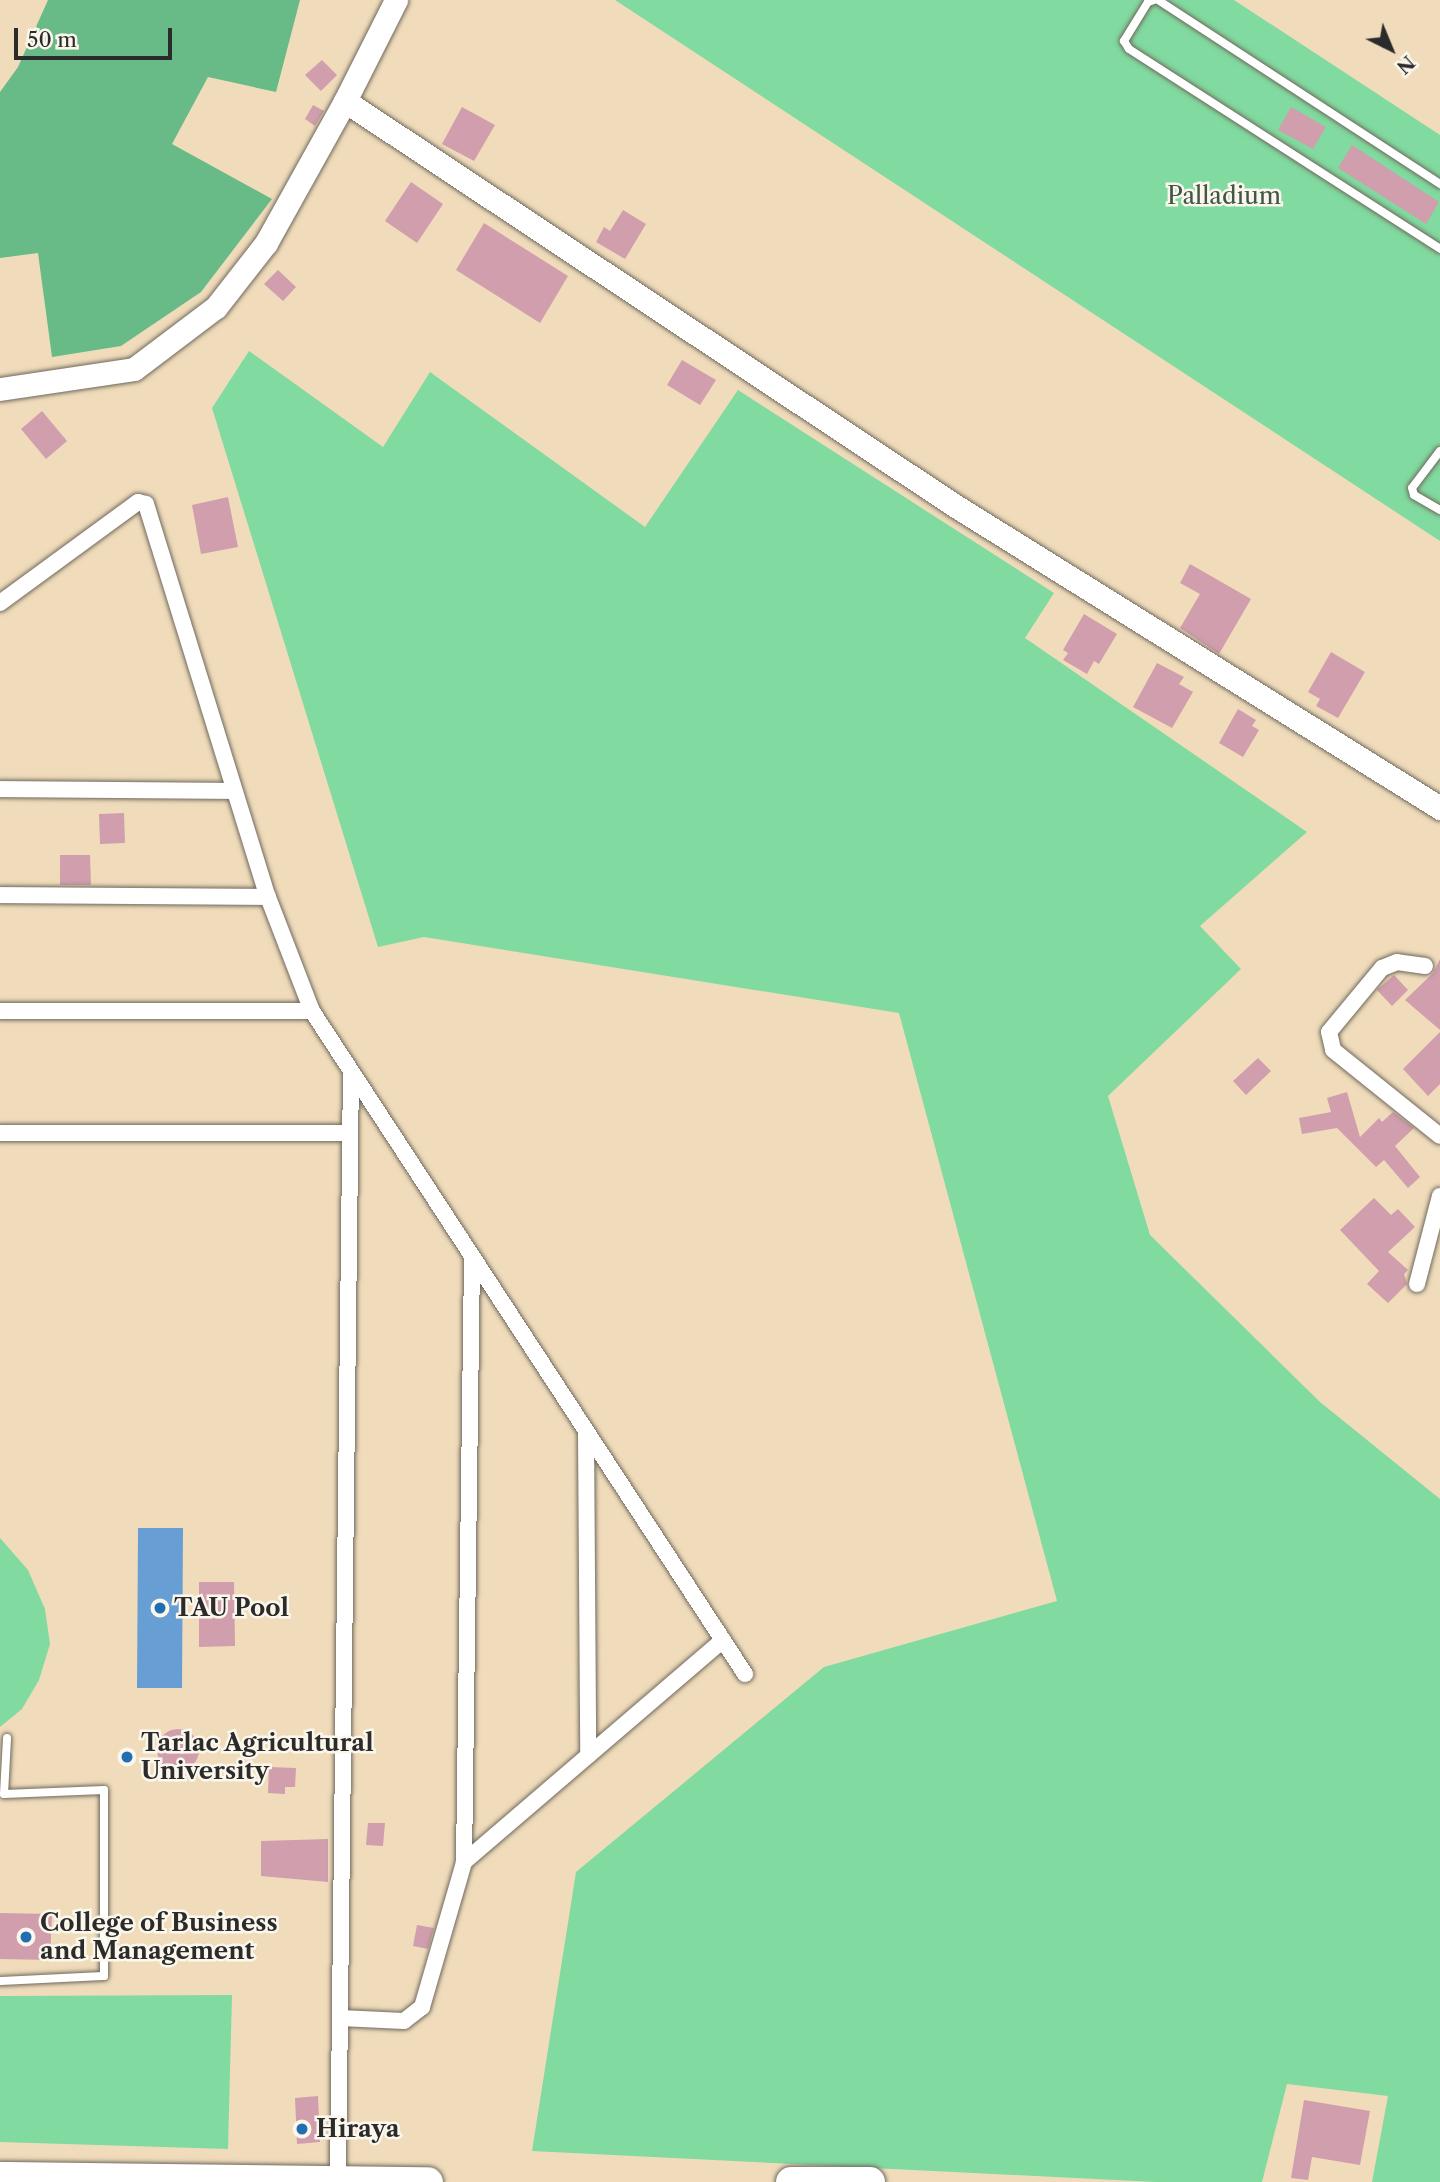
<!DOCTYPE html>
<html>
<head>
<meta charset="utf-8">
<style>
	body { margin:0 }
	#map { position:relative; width:1440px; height:2182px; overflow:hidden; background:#f0dcbb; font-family:"Libre Caslon Text",serif }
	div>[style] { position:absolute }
	.green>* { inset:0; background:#81da9f }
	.forest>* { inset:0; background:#68ba86 }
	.water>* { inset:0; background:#679fd5 }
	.building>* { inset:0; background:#d09ead }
	.round { border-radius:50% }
	.roads { filter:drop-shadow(0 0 2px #70695d) drop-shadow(0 0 2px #70695d) }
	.lane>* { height:8px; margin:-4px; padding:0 4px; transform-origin:4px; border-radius:4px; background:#fff }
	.street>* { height:16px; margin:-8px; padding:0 8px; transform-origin:8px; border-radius:8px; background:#fff }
	.secondary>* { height:23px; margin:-11.5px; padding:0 11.5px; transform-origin:11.5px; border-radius:11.5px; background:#fff }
	.highway>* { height:30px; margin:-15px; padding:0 15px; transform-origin:15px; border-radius:15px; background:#fff }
	.dots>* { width:19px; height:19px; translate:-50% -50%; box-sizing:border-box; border:4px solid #fbf7ec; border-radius:50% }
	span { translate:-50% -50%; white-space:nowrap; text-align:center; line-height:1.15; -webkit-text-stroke:5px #fbf7ec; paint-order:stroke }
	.park-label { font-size:24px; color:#405748 }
	.poi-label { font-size:24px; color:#2b2b2b; font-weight:700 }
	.left { translate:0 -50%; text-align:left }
	.north { position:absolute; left:1356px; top:14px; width:70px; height:70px; -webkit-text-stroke:5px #fbf7ec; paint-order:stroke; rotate:137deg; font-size:19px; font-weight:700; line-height:28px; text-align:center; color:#2b2b2b }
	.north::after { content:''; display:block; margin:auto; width:24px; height:32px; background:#2b2b2b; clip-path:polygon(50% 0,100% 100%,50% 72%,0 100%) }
	.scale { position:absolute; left:14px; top:28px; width:158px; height:32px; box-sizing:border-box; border:4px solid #2b2b2b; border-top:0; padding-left:9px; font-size:21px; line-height:24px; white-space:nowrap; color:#2b2b2b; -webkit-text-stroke:5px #fbf7ec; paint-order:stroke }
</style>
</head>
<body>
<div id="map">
	<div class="green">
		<div style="clip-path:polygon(615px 0,1234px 0,1440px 135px,1440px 541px)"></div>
		<div style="clip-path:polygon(249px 351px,383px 447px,430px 372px,645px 527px,738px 390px,1054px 593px,1025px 638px,1307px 832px,1200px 926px,1241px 969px,1108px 1096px,1150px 1235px,1320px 1402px,1440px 1499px,1440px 2182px,1372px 2182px,1388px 2096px,1287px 2084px,1262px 2182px,1155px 2182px,532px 2151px,576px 1872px,824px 1667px,1057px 1601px,899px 1013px,424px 937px,378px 947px,212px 408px)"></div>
		<div style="clip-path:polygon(0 1538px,28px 1570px,45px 1609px,50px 1644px,39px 1680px,22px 1709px,0 1727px)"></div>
		<div style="clip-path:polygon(232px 1995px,228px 2149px,0 2142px,0 1996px)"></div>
	</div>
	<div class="forest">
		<div style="clip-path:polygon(48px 0,300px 0,276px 92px,208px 77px,172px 144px,272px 199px,201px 292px,121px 346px,52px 357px,38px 253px,0 258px,0 92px,18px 67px)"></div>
	</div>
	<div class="water">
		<div style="clip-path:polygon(138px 1528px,183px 1528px,182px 1688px,137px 1688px)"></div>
	</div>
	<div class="building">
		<div style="clip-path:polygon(322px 60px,337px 75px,321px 91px,305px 75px)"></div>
		<div style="clip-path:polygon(313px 105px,324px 111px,315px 126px,305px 119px)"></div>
		<div style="clip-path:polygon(462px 107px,495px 125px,474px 161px,442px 144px)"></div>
		<div style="clip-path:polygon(1291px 107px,1326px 127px,1313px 149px,1278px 130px)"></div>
		<div style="clip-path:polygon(1352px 145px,1439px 202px,1426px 224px,1338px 168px)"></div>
		<div style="clip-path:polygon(411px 182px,443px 204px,417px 243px,385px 221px)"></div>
		<div style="clip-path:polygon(623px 210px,646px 224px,625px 259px,596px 242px,604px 227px,610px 231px)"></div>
		<div style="clip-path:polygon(484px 223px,568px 276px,540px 323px,456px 270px)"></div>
		<div style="clip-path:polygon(278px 270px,296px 287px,283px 301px,264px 284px)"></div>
		<div style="clip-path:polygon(682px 360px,716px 380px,700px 405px,667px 385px)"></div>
		<div style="clip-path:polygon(42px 411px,67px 441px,46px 459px,21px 429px)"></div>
		<div style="clip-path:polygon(228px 497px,238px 547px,201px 554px,192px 505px)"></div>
		<div style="clip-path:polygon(1190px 564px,1251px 599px,1219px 654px,1180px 628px,1200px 594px,1180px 583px)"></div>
		<div style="clip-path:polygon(1084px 614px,1117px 634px,1099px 664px,1094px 661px,1087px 674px,1063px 660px,1068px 653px,1063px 650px)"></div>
		<div style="clip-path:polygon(1331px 652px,1365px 672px,1338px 718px,1316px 706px,1320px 699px,1308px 692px)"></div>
		<div style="clip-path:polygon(1157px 663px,1184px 677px,1179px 684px,1193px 692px,1172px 728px,1133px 707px)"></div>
		<div style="clip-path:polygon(1238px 709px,1256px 720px,1252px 726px,1259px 730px,1243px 757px,1219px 743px)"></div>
		<div style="clip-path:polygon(124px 813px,125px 843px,100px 844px,99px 814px)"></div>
		<div style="clip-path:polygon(60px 855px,90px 855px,91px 885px,60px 885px)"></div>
		<div style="clip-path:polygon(1440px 959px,1440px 1030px,1405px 1000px,1433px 973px)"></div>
		<div style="clip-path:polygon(1394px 975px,1408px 990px,1392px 1006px,1377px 990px)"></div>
		<div style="clip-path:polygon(1440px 1032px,1440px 1084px,1428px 1096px,1403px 1069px)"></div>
		<div style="clip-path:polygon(1258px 1058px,1271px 1071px,1246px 1095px,1233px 1081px)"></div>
		<div style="clip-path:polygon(1347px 1092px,1360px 1137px,1379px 1118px,1382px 1122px,1393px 1112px,1414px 1128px,1395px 1146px,1420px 1177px,1408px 1188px,1384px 1160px,1376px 1167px,1337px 1128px,1302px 1134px,1299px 1118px,1331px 1112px,1327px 1098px)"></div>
		<div style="clip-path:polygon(1374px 1198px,1391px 1215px,1398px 1209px,1415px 1227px,1388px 1252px,1408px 1270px,1404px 1274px,1407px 1284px,1388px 1303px,1367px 1284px,1379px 1271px,1340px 1230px)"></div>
		<div style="clip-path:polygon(199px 1582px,234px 1582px,235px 1646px,199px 1647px)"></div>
		<div class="round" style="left:157px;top:1729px;width:42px;height:42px"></div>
		<div style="clip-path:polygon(269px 1767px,296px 1768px,295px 1787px,285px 1787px,285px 1794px,268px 1793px)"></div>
		<div style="clip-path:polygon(368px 1823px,385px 1823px,383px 1846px,366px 1845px)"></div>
		<div style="clip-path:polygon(328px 1839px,328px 1882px,261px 1876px,261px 1841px)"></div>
		<div style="clip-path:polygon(0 1913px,52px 1914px,50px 1960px,0 1959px)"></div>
		<div style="clip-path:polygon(417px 1925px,434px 1928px,428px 1949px,413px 1946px)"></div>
		<div style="clip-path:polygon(318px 2096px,320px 2142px,297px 2144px,295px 2098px)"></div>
		<div style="clip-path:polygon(1304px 2100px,1370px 2111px,1360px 2165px,1312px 2157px,1308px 2180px,1291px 2178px)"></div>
	</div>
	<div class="roads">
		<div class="lane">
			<div style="left:1154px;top:0;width:6px;rotate:162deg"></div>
			<div style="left:1148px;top:2px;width:46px;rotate:121.6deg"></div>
			<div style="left:1124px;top:41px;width:9px;rotate:58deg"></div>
			<div style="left:1129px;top:49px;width:370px;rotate:32.7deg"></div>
			<div style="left:1158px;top:0;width:337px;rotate:33.1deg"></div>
			<div style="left:1440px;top:451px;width:46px;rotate:127.1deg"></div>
			<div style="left:1412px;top:488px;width:7px;rotate:74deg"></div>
			<div style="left:1414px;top:495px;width:30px;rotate:30deg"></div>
			<div style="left:0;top:1981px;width:104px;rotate:-2.8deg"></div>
			<div style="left:104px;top:1976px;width:186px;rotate:-90deg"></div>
			<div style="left:104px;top:1790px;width:100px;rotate:177.7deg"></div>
			<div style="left:4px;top:1794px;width:56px;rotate:-86.9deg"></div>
		</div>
		<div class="street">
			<div style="left:0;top:603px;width:171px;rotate:-36.2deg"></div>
			<div style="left:138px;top:502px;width:8px;rotate:14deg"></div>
			<div style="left:146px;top:504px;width:412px;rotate:72.8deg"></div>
			<div style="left:268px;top:897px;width:122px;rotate:68.9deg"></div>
			<div style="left:312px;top:1011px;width:792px;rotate:56.85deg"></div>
			<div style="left:0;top:789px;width:234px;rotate:0.5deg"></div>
			<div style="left:0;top:895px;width:268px;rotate:0.4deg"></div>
			<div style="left:1425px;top:966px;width:28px;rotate:-172deg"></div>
			<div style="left:1397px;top:962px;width:16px;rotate:158deg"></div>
			<div style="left:1382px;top:968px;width:83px;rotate:129.6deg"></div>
			<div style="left:1329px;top:1032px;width:18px;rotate:77deg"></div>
			<div style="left:1333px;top:1050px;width:137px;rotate:38.8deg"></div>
			<div style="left:0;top:1011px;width:312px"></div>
			<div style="left:0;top:1133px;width:347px"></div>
			<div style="left:1417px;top:1284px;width:91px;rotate:-75.4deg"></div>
			<div style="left:586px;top:1432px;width:323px;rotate:89.6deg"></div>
			<div style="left:464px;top:1862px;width:341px;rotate:-40.6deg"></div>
			<div style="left:340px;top:2018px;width:64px;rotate:2.7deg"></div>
			<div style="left:404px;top:2021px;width:23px;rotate:-38deg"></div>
			<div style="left:422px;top:2007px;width:151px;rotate:-73.8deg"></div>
			<div style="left:464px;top:1862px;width:604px;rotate:-89.24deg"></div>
			<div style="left:338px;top:2180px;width:1108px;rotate:-89.33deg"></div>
		</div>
		<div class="secondary">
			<div style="left:345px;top:101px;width:113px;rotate:-63.2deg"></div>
			<div style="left:0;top:389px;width:135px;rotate:-8.5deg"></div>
			<div style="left:134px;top:369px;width:103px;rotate:-37.1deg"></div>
			<div style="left:216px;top:307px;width:81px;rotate:-52deg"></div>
			<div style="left:266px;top:243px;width:162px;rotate:-60.9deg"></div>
			<div style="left:345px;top:101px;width:731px;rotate:33.56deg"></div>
			<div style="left:954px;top:505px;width:573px;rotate:31.94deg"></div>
		</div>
		<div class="highway">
			<div style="left:0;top:2177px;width:428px;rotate:0.7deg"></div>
			<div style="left:791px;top:2182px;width:79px"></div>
		</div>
	</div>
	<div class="dots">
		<div style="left:160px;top:1608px;background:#1f6fb2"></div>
		<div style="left:127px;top:1757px;background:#1f6fb2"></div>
		<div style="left:26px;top:1937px;background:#1f6fb2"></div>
		<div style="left:302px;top:2129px;background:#1f6fb2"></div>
	</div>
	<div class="park-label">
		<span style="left:1224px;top:196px">Palladium</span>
	</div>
	<div class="poi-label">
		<span class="left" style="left:174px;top:1608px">TAU Pool</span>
		<span class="left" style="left:141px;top:1757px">Tarlac Agricultural<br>University</span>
		<span class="left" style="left:40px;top:1937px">College of Business<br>and Management</span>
		<span class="left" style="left:316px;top:2129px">Hiraya</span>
	</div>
	<div class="north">N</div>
	<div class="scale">50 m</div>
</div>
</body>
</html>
